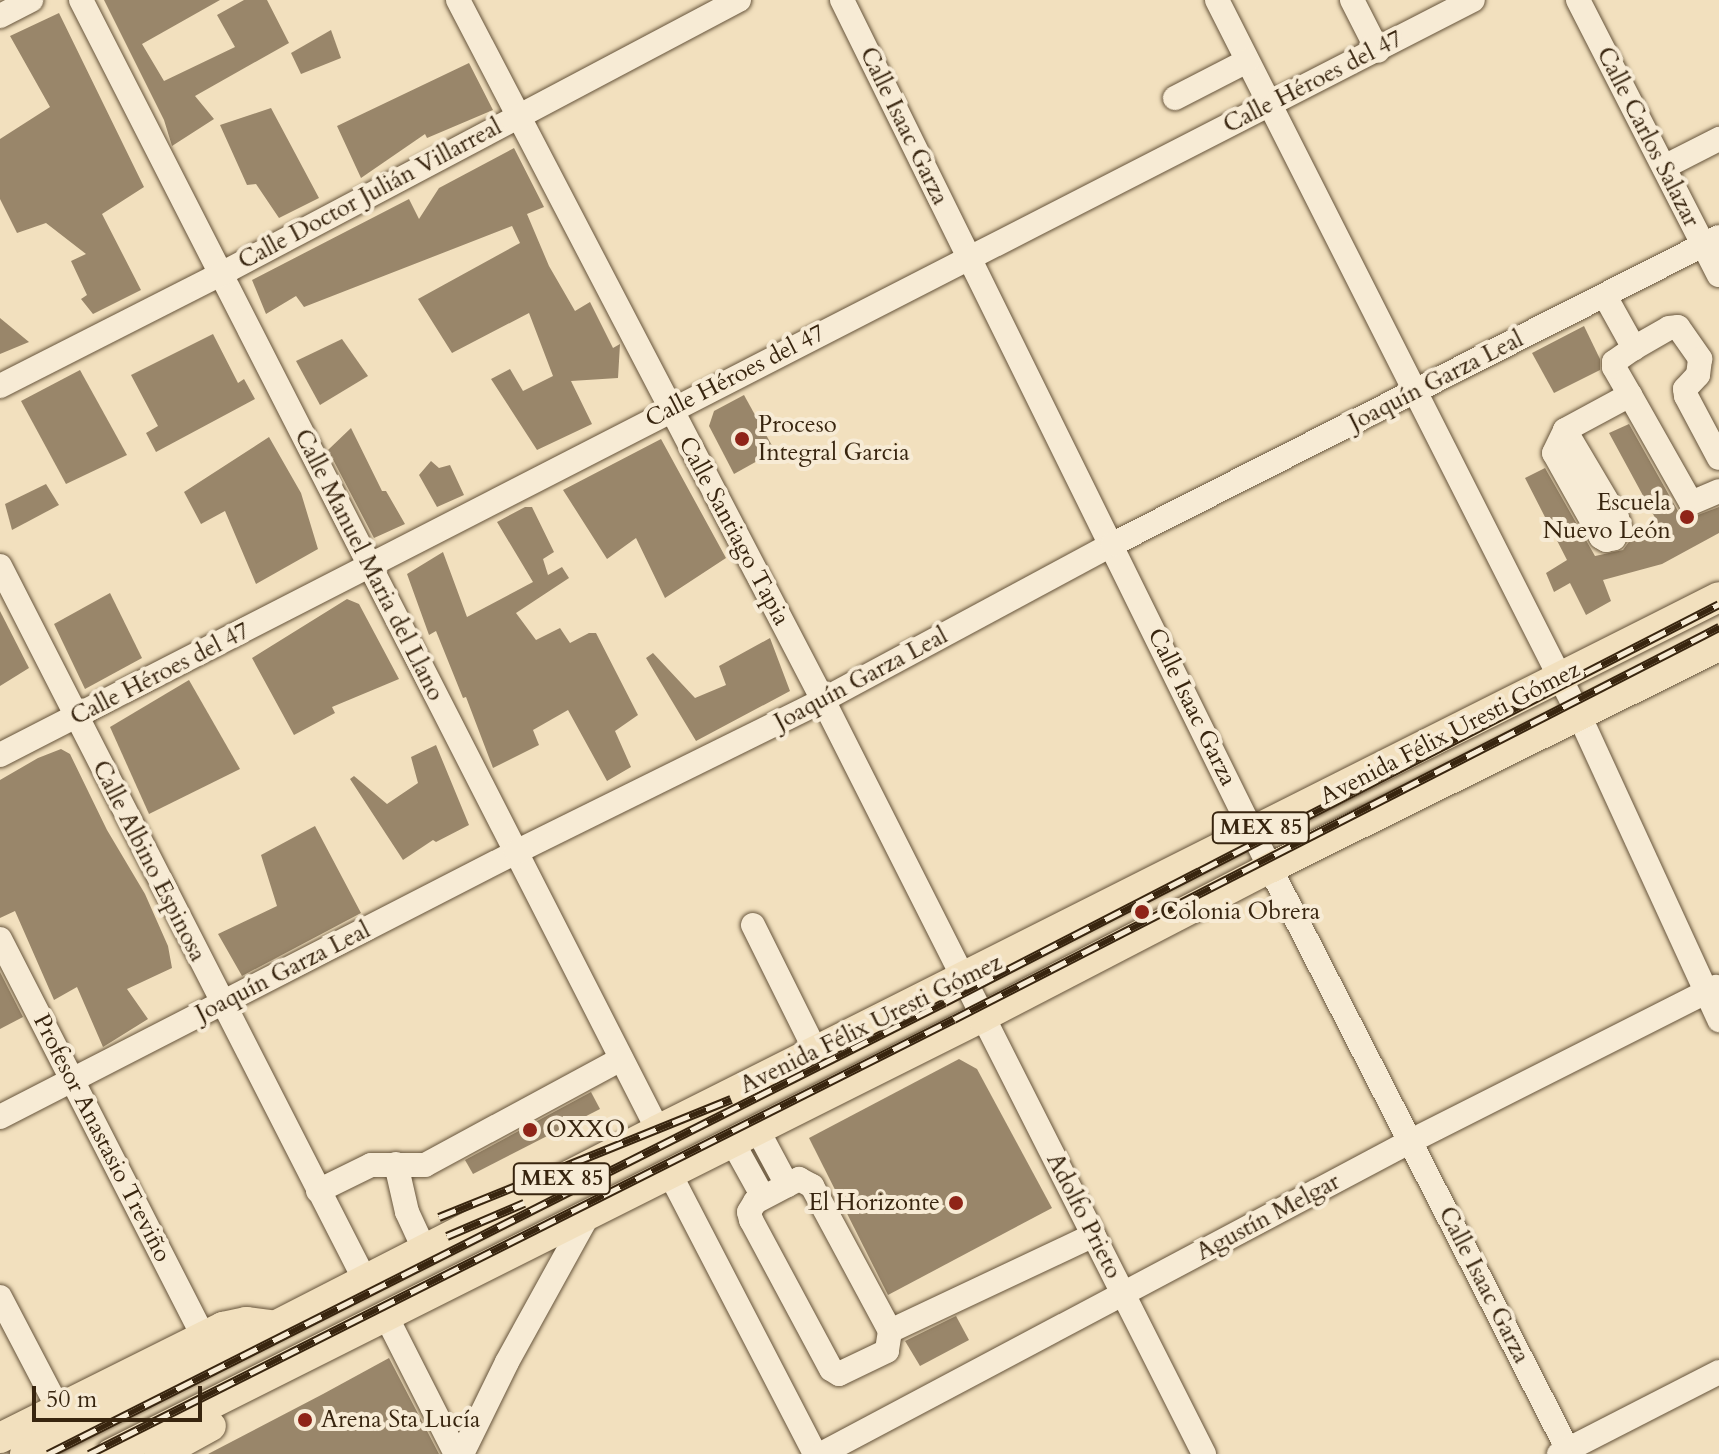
<!DOCTYPE html>
<html>
<head>
<meta charset="utf-8">
<style>
	body { margin:0 }
	#map { position:relative; width:1719px; height:1454px; overflow:hidden; background:#f2e0be; font-family:Cardo,serif }
	div>[style] { position:absolute }
	.building>* { inset:0; background:#99866a }
	.roads { filter:drop-shadow(0 0 2px #66543b) drop-shadow(0 0 2px #66543b) }
	.minor>* { height:24px; margin:-12px; padding:0 12px; transform-origin:12px; border-radius:12px; background:#f7ebd5 }
	.major>* { height:30px; margin:-15px; padding:0 15px; transform-origin:15px; border-radius:15px; background:#f2e0be }
	.rail>* { height:9px; margin-top:-4.5px; transform-origin:0; background:repeating-linear-gradient(90deg,#f7ebd5 0 18px,#38250f 0 36px); box-sizing:border-box; border-block:2px solid #38250f }
	.dots>* { width:22px; height:22px; translate:-50% -50%; box-sizing:border-box; border:4px solid #f7ebd5; border-radius:50% }
	span { translate:-50% -50%; white-space:nowrap; text-align:center; line-height:1.15; -webkit-text-stroke:8px #f7ebd5; paint-order:stroke }
	.shield-label span { padding:2px 6px; background:#f7ebd5; border:2px solid; border-radius:6px; -webkit-text-stroke-width:0 }
	.shield-label { font-size:22px; color:#38250f; font-weight:700 }
	.street-label { font-size:24px; color:#38250f }
	.poi-label { font-size:24px; color:#38250f }
	.left { translate:0 -50%; text-align:left }
	.right { translate:-100% -50%; text-align:right }
	.scale { position:absolute; left:32px; top:1386px; width:170px; height:36px; box-sizing:border-box; border:4px solid #38250f; border-top:0; padding-left:10px; font-size:24px; line-height:28px; white-space:nowrap; color:#38250f; -webkit-text-stroke:6px #f7ebd5; paint-order:stroke }
</style>
</head>
<body>
<div id="map">
	<div class="building">
		<div style="clip-path:polygon(104px 0,220px 0,142px 44px,164px 81px,235px 47px,217px 15px,244px 0,267px 0,289px 43px,195px 96px,214px 119px,172px 146px,164px 120px)"></div>
		<div style="clip-path:polygon(59px 13px,144px 187px,102px 214px,141px 290px,93px 314px,81px 299px,87px 295px,71px 261px,86px 254px,46px 223px,17px 233px,0 199px,0 139px,50px 107px,10px 36px)"></div>
		<div style="clip-path:polygon(331px 30px,341px 58px,301px 74px,291px 53px)"></div>
		<div style="clip-path:polygon(469px 63px,493px 110px,427px 138px,425px 134px,361px 178px,337px 126px)"></div>
		<div style="clip-path:polygon(271px 108px,319px 198px,279px 218px,256px 184px,247px 185px,220px 125px)"></div>
		<div style="clip-path:polygon(514px 148px,544px 207px,527px 214px,549px 266px,575px 311px,590px 302px,613px 348px,620px 344px,618px 378px,571px 381px,592px 424px,537px 450px,491px 379px,510px 369px,523px 391px,553px 376px,529px 313px,452px 353px,418px 299px,520px 243px,512px 226px,304px 307px,296px 296px,266px 314px,252px 280px,409px 199px,419px 219px,439px 188px)"></div>
		<div style="clip-path:polygon(0 318px,29px 342px,0 354px)"></div>
		<div style="clip-path:polygon(1584px 326px,1600px 359px,1600px 370px,1554px 393px,1532px 353px)"></div>
		<div style="clip-path:polygon(213px 334px,238px 383px,244px 379px,255px 399px,156px 452px,146px 433px,158px 426px,131px 375px)"></div>
		<div style="clip-path:polygon(342px 339px,368px 376px,320px 405px,296px 361px)"></div>
		<div style="clip-path:polygon(80px 370px,127px 455px,66px 484px,21px 401px)"></div>
		<div style="clip-path:polygon(744px 395px,775px 451px,734px 474px,709px 426px,714px 411px)"></div>
		<div style="clip-path:polygon(1629px 424px,1678px 511px,1690px 518px,1719px 507px,1719px 533px,1662px 564px,1603px 580px,1611px 601px,1586px 615px,1570px 583px,1554px 592px,1546px 573px,1567px 560px,1525px 478px,1545px 468px,1595px 556px,1623px 550px,1631px 539px,1659px 525px,1609px 433px)"></div>
		<div style="clip-path:polygon(351px 428px,382px 491px,386px 491px,405px 524px,374px 538px,328px 450px)"></div>
		<div style="clip-path:polygon(269px 437px,301px 493px,318px 549px,256px 584px,225px 511px,201px 524px,184px 492px)"></div>
		<div style="clip-path:polygon(661px 439px,726px 558px,665px 598px,636px 538px,607px 559px,563px 490px)"></div>
		<div style="clip-path:polygon(431px 461px,439px 468px,450px 465px,464px 495px,437px 507px,419px 475px)"></div>
		<div style="clip-path:polygon(46px 484px,59px 505px,12px 530px,5px 504px)"></div>
		<div style="clip-path:polygon(525px 507px,532px 507px,554px 552px,543px 559px,548px 575px,562px 567px,569px 578px,516px 613px,536px 640px,560px 628px,570px 643px,589px 633px,596px 633px,638px 715px,615px 731px,631px 767px,607px 781px,568px 710px,533px 730px,539px 745px,493px 768px,466px 697px,463px 698px,436px 631px,429px 635px,407px 574px,443px 552px,467px 617px,533px 582px,497px 522px)"></div>
		<div style="clip-path:polygon(110px 593px,142px 658px,85px 689px,54px 624px)"></div>
		<div style="clip-path:polygon(347px 599px,359px 604px,399px 679px,332px 707px,335px 713px,294px 735px,252px 658px)"></div>
		<div style="clip-path:polygon(0 611px,29px 668px,0 686px)"></div>
		<div style="clip-path:polygon(770px 638px,790px 691px,696px 741px,646px 658px,653px 653px,695px 698px,726px 685px,719px 666px)"></div>
		<div style="clip-path:polygon(189px 680px,240px 769px,149px 814px,110px 727px)"></div>
		<div style="clip-path:polygon(436px 745px,469px 825px,436px 842px,433px 840px,403px 860px,350px 779px,354px 776px,387px 804px,418px 783px,411px 757px)"></div>
		<div style="clip-path:polygon(61px 749px,70px 754px,107px 830px,145px 894px,168px 946px,172px 968px,127px 989px,148px 1019px,103px 1047px,77px 987px,54px 1000px,15px 911px,0 918px,0 780px,38px 758px)"></div>
		<div style="clip-path:polygon(315px 826px,361px 913px,242px 976px,218px 934px,277px 906px,261px 855px)"></div>
		<div style="clip-path:polygon(0 972px,23px 1017px,0 1029px)"></div>
		<div style="clip-path:polygon(959px 1059px,977px 1069px,1052px 1208px,888px 1295px,809px 1138px)"></div>
		<div style="clip-path:polygon(591px 1092px,600px 1109px,473px 1174px,465px 1160px)"></div>
		<div style="clip-path:polygon(956px 1316px,969px 1340px,920px 1366px,905px 1341px)"></div>
		<div style="clip-path:polygon(389px 1358px,439px 1454px,208px 1454px,323px 1394px)"></div>
	</div>
	<div class="roads">
		<div class="minor">
			<div style="left:81px;top:0;width:1269px;rotate:62.95deg"></div>
			<div style="left:458px;top:0;width:789px;rotate:62.46deg"></div>
			<div style="left:823px;top:700px;width:845px;rotate:63.19deg"></div>
			<div style="left:842px;top:0;width:968px;rotate:63.75deg"></div>
			<div style="left:1270px;top:868px;width:658px;rotate:62.89deg"></div>
			<div style="left:1217px;top:0;width:801px;rotate:63.15deg"></div>
			<div style="left:1579px;top:715px;width:336px;rotate:65.3deg"></div>
			<div style="left:1352px;top:0;width:57px;rotate:63deg"></div>
			<div style="left:1578px;top:0;width:309px;rotate:62.9deg"></div>
			<div style="left:0;top:16px;width:35px;rotate:-27deg"></div>
			<div style="left:1175px;top:98px;width:81px;rotate:-27.2deg"></div>
			<div style="left:1664px;top:167px;width:62px;rotate:-27deg"></div>
			<div style="left:1605px;top:296px;width:60px;rotate:60.9deg"></div>
			<div style="left:1634px;top:348px;width:40px;rotate:-29.7deg"></div>
			<div style="left:1669px;top:328px;width:9px;rotate:-6deg"></div>
			<div style="left:1678px;top:327px;width:39px;rotate:55deg"></div>
			<div style="left:1700px;top:359px;width:16px;rotate:97deg"></div>
			<div style="left:1698px;top:375px;width:19px;rotate:133deg"></div>
			<div style="left:1685px;top:389px;width:7px;rotate:82deg"></div>
			<div style="left:1686px;top:396px;width:70px;rotate:62deg"></div>
			<div style="left:0;top:386px;width:248px;rotate:-26.9deg"></div>
			<div style="left:221px;top:274px;width:586px;rotate:-27.88deg"></div>
			<div style="left:1630px;top:395px;width:124px;rotate:60.5deg"></div>
			<div style="left:1691px;top:503px;width:30px;rotate:-23deg"></div>
			<div style="left:1565px;top:430px;width:102px;rotate:59.4deg"></div>
			<div style="left:1617px;top:518px;width:9px;rotate:72deg"></div>
			<div style="left:1620px;top:527px;width:13px;rotate:119deg"></div>
			<div style="left:1614px;top:538px;width:8px;rotate:166deg"></div>
			<div style="left:1606px;top:540px;width:6px;rotate:-149deg"></div>
			<div style="left:1601px;top:537px;width:96px;rotate:-119.2deg"></div>
			<div style="left:1554px;top:453px;width:25px;rotate:-64deg"></div>
			<div style="left:1565px;top:430px;width:74px;rotate:-28.3deg"></div>
			<div style="left:1630px;top:395px;width:32px;rotate:-120deg"></div>
			<div style="left:1614px;top:367px;width:5px;rotate:-90deg"></div>
			<div style="left:1614px;top:362px;width:24px;rotate:-35deg"></div>
			<div style="left:0;top:566px;width:804px;rotate:62.93deg"></div>
			<div style="left:0;top:755px;width:1655px;rotate:-27.14deg"></div>
			<div style="left:753px;top:925px;width:142px;rotate:63.6deg"></div>
			<div style="left:0;top:939px;width:447px;rotate:62.9deg"></div>
			<div style="left:0;top:1117px;width:580px;rotate:-27.18deg"></div>
			<div style="left:516px;top:852px;width:343px;rotate:-26.3deg"></div>
			<div style="left:823px;top:700px;width:329px;rotate:-28.3deg"></div>
			<div style="left:1113px;top:544px;width:679px;rotate:-26.87deg"></div>
			<div style="left:757px;top:1129px;width:64px;rotate:61.8deg"></div>
			<div style="left:732px;top:1141px;width:64px;rotate:61deg"></div>
			<div style="left:396px;top:1164px;width:49px;rotate:77.1deg"></div>
			<div style="left:407px;top:1212px;width:43px;rotate:65.2deg"></div>
			<div style="left:670px;top:1174px;width:315px;rotate:62.6deg"></div>
			<div style="left:799px;top:1179px;width:15px;rotate:28deg"></div>
			<div style="left:812px;top:1186px;width:165px;rotate:61.7deg"></div>
			<div style="left:890px;top:1331px;width:20px;rotate:99deg"></div>
			<div style="left:887px;top:1351px;width:53px;rotate:154.4deg"></div>
			<div style="left:839px;top:1374px;width:9px;rotate:-148deg"></div>
			<div style="left:831px;top:1369px;width:169px;rotate:-118.2deg"></div>
			<div style="left:751px;top:1220px;width:8px;rotate:-104deg"></div>
			<div style="left:749px;top:1212px;width:12px;rotate:-59deg"></div>
			<div style="left:755px;top:1202px;width:50px;rotate:-27.6deg"></div>
			<div style="left:318px;top:1191px;width:59px;rotate:-26.1deg"></div>
			<div style="left:371px;top:1165px;width:54px"></div>
			<div style="left:425px;top:1165px;width:223px;rotate:-28.4deg"></div>
			<div style="left:0;top:1297px;width:125px;rotate:62.4deg"></div>
			<div style="left:386px;top:1316px;width:155px;rotate:63.1deg"></div>
			<div style="left:890px;top:1331px;width:225px;rotate:-25.2deg"></div>
			<div style="left:462px;top:1454px;width:102px;rotate:-63.9deg"></div>
			<div style="left:507px;top:1362px;width:168px;rotate:-61.1deg"></div>
			<div style="left:821px;top:1454px;width:668px;rotate:-27.95deg"></div>
			<div style="left:1411px;top:1141px;width:342px;rotate:-26.8deg"></div>
			<div style="left:1559px;top:1454px;width:180px;rotate:-27.1deg"></div>
		</div>
		<div class="major">
			<div style="left:0;top:1438px;width:249px;rotate:-26.5deg"></div>
			<div style="left:223px;top:1327px;width:24px;rotate:-12deg"></div>
			<div style="left:246px;top:1322px;width:31px;rotate:7deg"></div>
			<div style="left:25px;top:1454px;width:711px;rotate:-27.11deg"></div>
			<div style="left:658px;top:1130px;width:1187px;rotate:-26.67deg"></div>
			<div style="left:111px;top:1454px;width:974px;rotate:-26.64deg"></div>
			<div style="left:982px;top:1017px;width:324px;rotate:-27.4deg"></div>
			<div style="left:1270px;top:868px;width:501px;rotate:-26.31deg"></div>
			<div style="left:160px;top:1454px;width:58px;rotate:-28.8deg"></div>
		</div>
	</div>
	<div class="rail">
		<div style="left:439px;top:1217px;width:315px;rotate:-22deg"></div>
		<div style="left:447px;top:1236px;width:84px;rotate:-23.2deg"></div>
		<div style="left:48px;top:1454px;width:1004px;rotate:-26.74deg"></div>
		<div style="left:945px;top:1002px;width:870px;rotate:-27.21deg"></div>
		<div style="left:89px;top:1454px;width:968px;rotate:-26.7deg"></div>
		<div style="left:954px;top:1019px;width:860px;rotate:-27.13deg"></div>
	</div>
	<div class="dots">
		<div style="left:742px;top:439px;background:#8f2418"></div>
		<div style="left:1687px;top:517px;background:#8f2418"></div>
		<div style="left:1142px;top:912px;background:#8f2418"></div>
		<div style="left:530px;top:1130px;background:#8f2418"></div>
		<div style="left:956px;top:1203px;background:#8f2418"></div>
		<div style="left:305px;top:1420px;background:#8f2418"></div>
	</div>
	<div class="shield-label">
		<span style="left:1261px;top:828px">MEX 85</span>
		<span style="left:562px;top:1179px">MEX 85</span>
	</div>
	<div class="street-label">
		<span style="left:1313px;top:82px;rotate:-27deg">Calle Héroes del 47</span>
		<span style="left:904px;top:126px;rotate:64deg">Calle Isaac Garza</span>
		<span style="left:1648px;top:137px;rotate:63deg">Calle Carlos Salazar</span>
		<span style="left:370px;top:194px;rotate:-28deg">Calle Doctor Julián Villarreal</span>
		<span style="left:735px;top:376px;rotate:-27deg">Calle Héroes del 47</span>
		<span style="left:1436px;top:381px;rotate:-27deg">Joaquín Garza Leal</span>
		<span style="left:734px;top:531px;rotate:62deg">Calle Santiago Tapia</span>
		<span style="left:369px;top:565px;rotate:63deg">Calle Manuel Maria del Llano</span>
		<span style="left:160px;top:674px;rotate:-27deg">Calle Héroes del 47</span>
		<span style="left:861px;top:679px;rotate:-28deg">Joaquín Garza Leal</span>
		<span style="left:1192px;top:707px;rotate:64deg">Calle Isaac Garza</span>
		<span style="left:1450px;top:733px;rotate:-27deg">Avenida Félix Uresti Gómez</span>
		<span style="left:149px;top:861px;rotate:63deg">Calle Albino Espinosa</span>
		<span style="left:283px;top:972px;rotate:-27deg">Joaquín Garza Leal</span>
		<span style="left:871px;top:1024px;rotate:-26deg">Avenida Félix Uresti Gómez</span>
		<span style="left:102px;top:1138px;rotate:63deg">Profesor Anastasio Treviño</span>
		<span style="left:1084px;top:1216px;rotate:63deg">Adolfo Prieto</span>
		<span style="left:1268px;top:1217px;rotate:-28deg">Agustín Melgar</span>
		<span style="left:1484px;top:1285px;rotate:63deg">Calle Isaac Garza</span>
	</div>
	<div class="poi-label">
		<span class="left" style="left:758px;top:439px">Proceso<br>Integral Garcia</span>
		<span class="right" style="left:1671px;top:517px">Escuela<br>Nuevo León</span>
		<span class="left" style="left:1160px;top:912px">Colonia Obrera</span>
		<span class="left" style="left:546px;top:1130px">OXXO</span>
		<span class="right" style="left:940px;top:1203px">El Horizonte</span>
		<span class="left" style="left:321px;top:1420px">Arena Sta Lucía</span>
	</div>
	<div class="scale">50 m</div>
</div>
</body>
</html>
